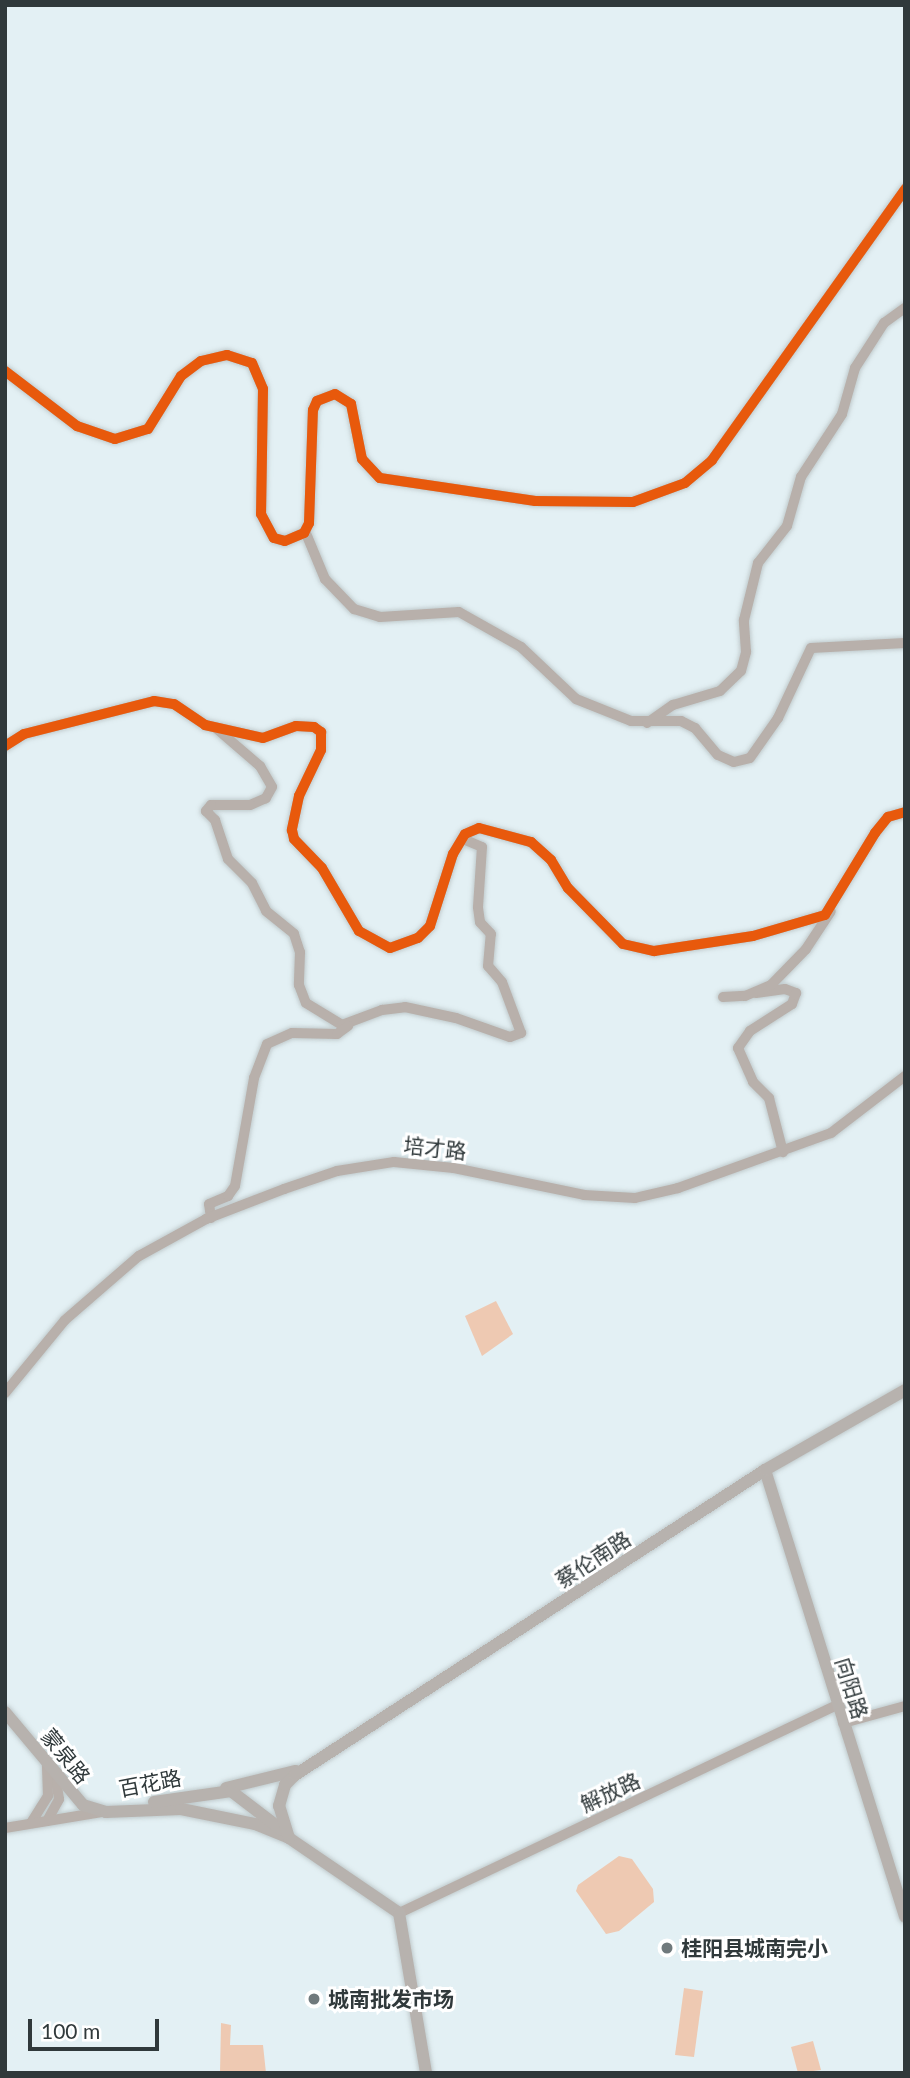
<!DOCTYPE html>
<html>
<head>
<meta charset="utf-8">
<style>
	body { margin:0 }
	#map { position:relative; width:910px; height:2078px; overflow:hidden; background:#e3f0f4; font-family:Lato,"Noto Sans SC",sans-serif }
	div>[style] { position:absolute }
	.green>* { inset:0; background:#eec9b2 }
	.roads { filter:drop-shadow(0 0 2px #c1cbcd) drop-shadow(0 0 2px #c1cbcd) }
	.minor>* { height:10px; margin:-5px; padding:0 5px; transform-origin:5px; border-radius:5px; background:#b8b0ab }
	.major>* { height:12px; margin:-6px; padding:0 6px; transform-origin:6px; border-radius:6px; background:#b7b2ae }
	.cycleway>* { height:10px; margin:-5px; padding:0 5px; transform-origin:5px; border-radius:5px; background:#e8590c }
	.dots>* { width:19px; height:19px; translate:-50% -50%; box-sizing:border-box; border:4px solid #fff; border-radius:50% }
	span { translate:-50% -50%; white-space:nowrap; text-align:center; line-height:1.15; -webkit-text-stroke:6px #fff; paint-order:stroke }
	.street-label { font-size:21px; color:#30393b }
	.poi-label { font-size:21px; color:#30393b; font-weight:700 }
	.left { translate:0 -50%; text-align:left }
	.frame { position:absolute; inset:0; border:7px solid #30393b; pointer-events:none }
	.scale { position:absolute; left:28px; top:2019px; width:131px; height:32px; box-sizing:border-box; border:4px solid #30393b; border-top:0; padding-left:9px; font-size:21px; line-height:24px; white-space:nowrap; color:#30393b; -webkit-text-stroke:5px #fff; paint-order:stroke }
</style>
</head>
<body>
<div id="map">
	<div class="green">
		<div style="clip-path:polygon(496px 1301px,513px 1334px,482px 1356px,465px 1316px)"></div>
		<div style="clip-path:polygon(619px 1856px,632px 1859px,653px 1889px,654px 1902px,619px 1931px,606px 1934px,576px 1891px,578px 1885px)"></div>
		<div style="clip-path:polygon(684px 1988px,703px 1991px,694px 2057px,675px 2055px)"></div>
		<div style="clip-path:polygon(221px 2023px,231px 2025px,230px 2045px,263px 2045px,266px 2073px,220px 2073px)"></div>
		<div style="clip-path:polygon(813px 2041px,821px 2070px,798px 2073px,791px 2047px)"></div>
	</div>
	<div class="roads">
		<div class="minor">
			<div style="left:5px;top:371px;width:91px;rotate:37.4deg"></div>
			<div style="left:77px;top:426px;width:40px;rotate:18.9deg"></div>
			<div style="left:115px;top:439px;width:34px;rotate:-17deg"></div>
			<div style="left:148px;top:429px;width:62px;rotate:-58.1deg"></div>
			<div style="left:181px;top:376px;width:25px;rotate:-37deg"></div>
			<div style="left:201px;top:361px;width:27px;rotate:-13deg"></div>
			<div style="left:227px;top:355px;width:26px;rotate:18deg"></div>
			<div style="left:252px;top:363px;width:28px;rotate:67deg"></div>
			<div style="left:263px;top:389px;width:125px;rotate:90.9deg"></div>
			<div style="left:261px;top:514px;width:27px;rotate:62deg"></div>
			<div style="left:274px;top:538px;width:11px;rotate:15deg"></div>
			<div style="left:285px;top:541px;width:21px;rotate:-23deg"></div>
			<div style="left:304px;top:533px;width:11px;rotate:-63deg"></div>
			<div style="left:309px;top:523px;width:113px;rotate:-88deg"></div>
			<div style="left:313px;top:410px;width:10px;rotate:-66deg"></div>
			<div style="left:317px;top:401px;width:19px;rotate:-21deg"></div>
			<div style="left:335px;top:394px;width:19px;rotate:32deg"></div>
			<div style="left:351px;top:404px;width:56px;rotate:78.7deg"></div>
			<div style="left:362px;top:459px;width:26px;rotate:47deg"></div>
			<div style="left:380px;top:478px;width:157px;rotate:8.4deg"></div>
			<div style="left:535px;top:501px;width:98px;rotate:0.6deg"></div>
			<div style="left:633px;top:502px;width:55px;rotate:-20.1deg"></div>
			<div style="left:685px;top:483px;width:35px;rotate:-40deg"></div>
			<div style="left:712px;top:460px;width:333px;rotate:-54.5deg"></div>
			<div style="left:305px;top:531px;width:52px;rotate:67.4deg"></div>
			<div style="left:325px;top:579px;width:42px;rotate:46deg"></div>
			<div style="left:354px;top:609px;width:27px;rotate:17deg"></div>
			<div style="left:380px;top:617px;width:79px;rotate:-3.6deg"></div>
			<div style="left:459px;top:612px;width:71px;rotate:29.4deg"></div>
			<div style="left:521px;top:647px;width:76px;rotate:43.4deg"></div>
			<div style="left:576px;top:699px;width:59px;rotate:21.8deg"></div>
			<div style="left:631px;top:721px;width:50px"></div>
			<div style="left:681px;top:721px;width:16px;rotate:27deg"></div>
			<div style="left:695px;top:728px;width:35px;rotate:50deg"></div>
			<div style="left:718px;top:755px;width:17px;rotate:24deg"></div>
			<div style="left:734px;top:762px;width:16px;rotate:-14deg"></div>
			<div style="left:750px;top:758px;width:49px;rotate:-55deg"></div>
			<div style="left:778px;top:718px;width:77px;rotate:-64.8deg"></div>
			<div style="left:811px;top:648px;width:94px;rotate:-3deg"></div>
			<div style="left:647px;top:723px;width:32px;rotate:-35deg"></div>
			<div style="left:673px;top:705px;width:49px;rotate:-16.6deg"></div>
			<div style="left:720px;top:691px;width:29px;rotate:-44deg"></div>
			<div style="left:741px;top:671px;width:20px;rotate:-75deg"></div>
			<div style="left:746px;top:652px;width:32px;rotate:-94deg"></div>
			<div style="left:744px;top:620px;width:59px;rotate:-76.2deg"></div>
			<div style="left:758px;top:563px;width:47px;rotate:-51.9deg"></div>
			<div style="left:787px;top:526px;width:51px;rotate:-74.1deg"></div>
			<div style="left:801px;top:477px;width:75px;rotate:-56.9deg"></div>
			<div style="left:842px;top:414px;width:48px;rotate:-74.2deg"></div>
			<div style="left:855px;top:368px;width:54px;rotate:-57.2deg"></div>
			<div style="left:884px;top:323px;width:26px;rotate:-36deg"></div>
			<div style="left:217px;top:729px;width:57px;rotate:40.7deg"></div>
			<div style="left:260px;top:766px;width:24px;rotate:60deg"></div>
			<div style="left:272px;top:787px;width:13px;rotate:119deg"></div>
			<div style="left:266px;top:798px;width:17px;rotate:156deg"></div>
			<div style="left:250px;top:805px;width:39px;rotate:180deg"></div>
			<div style="left:211px;top:805px;width:8px;rotate:130deg"></div>
			<div style="left:206px;top:811px;width:13px;rotate:45deg"></div>
			<div style="left:215px;top:820px;width:41px;rotate:71.6deg"></div>
			<div style="left:228px;top:859px;width:34px;rotate:45deg"></div>
			<div style="left:252px;top:883px;width:31px;rotate:63deg"></div>
			<div style="left:266px;top:911px;width:36px;rotate:39deg"></div>
			<div style="left:294px;top:934px;width:19px;rotate:72deg"></div>
			<div style="left:300px;top:952px;width:33px;rotate:92deg"></div>
			<div style="left:299px;top:985px;width:19px;rotate:69deg"></div>
			<div style="left:306px;top:1003px;width:42px;rotate:31.4deg"></div>
			<div style="left:342px;top:1025px;width:43px;rotate:-20.6deg"></div>
			<div style="left:382px;top:1010px;width:23px;rotate:-7deg"></div>
			<div style="left:405px;top:1007px;width:52px;rotate:12.2deg"></div>
			<div style="left:456px;top:1018px;width:57px;rotate:19.4deg"></div>
			<div style="left:510px;top:1037px;width:12px;rotate:-20deg"></div>
			<div style="left:521px;top:1033px;width:54px;rotate:-110.4deg"></div>
			<div style="left:502px;top:982px;width:21px;rotate:-131deg"></div>
			<div style="left:488px;top:966px;width:32px;rotate:-85deg"></div>
			<div style="left:491px;top:934px;width:16px;rotate:-133deg"></div>
			<div style="left:480px;top:922px;width:15px;rotate:-98deg"></div>
			<div style="left:478px;top:907px;width:60px;rotate:-86.2deg"></div>
			<div style="left:482px;top:847px;width:21px;rotate:-157deg"></div>
			<div style="left:5px;top:746px;width:22px;rotate:-32deg"></div>
			<div style="left:24px;top:734px;width:134px;rotate:-14.2deg"></div>
			<div style="left:154px;top:701px;width:20px;rotate:9deg"></div>
			<div style="left:174px;top:704px;width:37px;rotate:34deg"></div>
			<div style="left:205px;top:725px;width:59px;rotate:12.6deg"></div>
			<div style="left:263px;top:738px;width:35px;rotate:-20deg"></div>
			<div style="left:296px;top:726px;width:18px;rotate:3deg"></div>
			<div style="left:314px;top:727px;width:9px;rotate:36deg"></div>
			<div style="left:321px;top:732px;width:18px;rotate:90deg"></div>
			<div style="left:321px;top:750px;width:51px;rotate:115.6deg"></div>
			<div style="left:299px;top:796px;width:35px;rotate:102deg"></div>
			<div style="left:292px;top:830px;width:9px;rotate:77deg"></div>
			<div style="left:294px;top:839px;width:40px;rotate:46deg"></div>
			<div style="left:322px;top:868px;width:73px;rotate:59.6deg"></div>
			<div style="left:359px;top:931px;width:35px;rotate:29deg"></div>
			<div style="left:390px;top:948px;width:30px;rotate:-20deg"></div>
			<div style="left:418px;top:938px;width:17px;rotate:-45deg"></div>
			<div style="left:430px;top:926px;width:76px;rotate:-72.3deg"></div>
			<div style="left:453px;top:854px;width:23px;rotate:-59deg"></div>
			<div style="left:465px;top:834px;width:15px;rotate:-23deg"></div>
			<div style="left:479px;top:828px;width:54px;rotate:15.1deg"></div>
			<div style="left:531px;top:842px;width:27px;rotate:42deg"></div>
			<div style="left:551px;top:860px;width:33px;rotate:59deg"></div>
			<div style="left:568px;top:888px;width:78px;rotate:45.5deg"></div>
			<div style="left:623px;top:944px;width:32px;rotate:13deg"></div>
			<div style="left:654px;top:951px;width:100px;rotate:-8.6deg"></div>
			<div style="left:753px;top:936px;width:75px;rotate:-16.3deg"></div>
			<div style="left:825px;top:915px;width:96px;rotate:-58.6deg"></div>
			<div style="left:875px;top:833px;width:21px;rotate:-51deg"></div>
			<div style="left:888px;top:817px;width:18px;rotate:-16deg"></div>
			<div style="left:756px;top:993px;width:29px;rotate:-8deg"></div>
			<div style="left:785px;top:989px;width:12px;rotate:20deg"></div>
			<div style="left:796px;top:993px;width:12px;rotate:110deg"></div>
			<div style="left:792px;top:1004px;width:50px;rotate:147.3deg"></div>
			<div style="left:750px;top:1031px;width:21px;rotate:125deg"></div>
			<div style="left:738px;top:1048px;width:37px;rotate:66deg"></div>
			<div style="left:753px;top:1082px;width:23px;rotate:45deg"></div>
			<div style="left:769px;top:1098px;width:56px;rotate:75.5deg"></div>
			<div style="left:723px;top:997px;width:22px;rotate:-3deg"></div>
			<div style="left:745px;top:996px;width:28px;rotate:-23deg"></div>
			<div style="left:771px;top:985px;width:50px;rotate:-45.8deg"></div>
			<div style="left:806px;top:949px;width:45px;rotate:-56.7deg"></div>
			<div style="left:211px;top:1218px;width:14px;rotate:-98deg"></div>
			<div style="left:209px;top:1204px;width:21px;rotate:-23deg"></div>
			<div style="left:228px;top:1196px;width:12px;rotate:-55deg"></div>
			<div style="left:235px;top:1186px;width:110px;rotate:-80deg"></div>
			<div style="left:254px;top:1078px;width:36px;rotate:-69deg"></div>
			<div style="left:267px;top:1044px;width:27px;rotate:-24deg"></div>
			<div style="left:292px;top:1033px;width:45px;rotate:1.3deg"></div>
			<div style="left:337px;top:1034px;width:14px;rotate:-36deg"></div>
			<div style="left:5px;top:1393px;width:94px;rotate:-50.6deg"></div>
			<div style="left:65px;top:1320px;width:98px;rotate:-40.9deg"></div>
			<div style="left:139px;top:1256px;width:77px;rotate:-28.9deg"></div>
			<div style="left:206px;top:1219px;width:84px;rotate:-21deg"></div>
			<div style="left:284px;top:1189px;width:56px;rotate:-18.8deg"></div>
			<div style="left:337px;top:1171px;width:58px;rotate:-9deg"></div>
			<div style="left:394px;top:1162px;width:60px;rotate:5.7deg"></div>
			<div style="left:454px;top:1168px;width:133px;rotate:11.7deg"></div>
			<div style="left:584px;top:1195px;width:51px;rotate:3.4deg"></div>
			<div style="left:635px;top:1198px;width:44px;rotate:-13.1deg"></div>
			<div style="left:678px;top:1188px;width:163px;rotate:-19.8deg"></div>
			<div style="left:831px;top:1133px;width:93px;rotate:-37.6deg"></div>
			<div style="left:843px;top:1723px;width:64px;rotate:-15.3deg"></div>
			<div style="left:47px;top:1821px;width:25px;rotate:-61deg"></div>
			<div style="left:59px;top:1799px;width:25px;rotate:-99deg"></div>
			<div style="left:31px;top:1823px;width:32px;rotate:-58deg"></div>
			<div style="left:48px;top:1796px;width:32px;rotate:-92deg"></div>
			<div style="left:5px;top:1828px;width:98px;rotate:-9.4deg"></div>
			<div style="left:399px;top:1913px;width:485px;rotate:-25.4deg"></div>
		</div>
		<div class="major">
			<div style="left:765px;top:1470px;width:468px;rotate:72.6deg"></div>
			<div style="left:5px;top:1712px;width:121px;rotate:50deg"></div>
			<div style="left:83px;top:1805px;width:24px;rotate:17deg"></div>
			<div style="left:106px;top:1812px;width:75px;rotate:-2.3deg"></div>
			<div style="left:181px;top:1809px;width:76px;rotate:11.5deg"></div>
			<div style="left:255px;top:1824px;width:37px;rotate:22deg"></div>
			<div style="left:289px;top:1838px;width:133px;rotate:34.3deg"></div>
			<div style="left:399px;top:1913px;width:162px;rotate:80.4deg"></div>
			<div style="left:226px;top:1788px;width:72px;rotate:-13.7deg"></div>
			<div style="left:154px;top:1802px;width:78px;rotate:-8.1deg"></div>
			<div style="left:231px;top:1791px;width:64px;rotate:37.4deg"></div>
			<div style="left:289px;top:1838px;width:34px;rotate:-107deg"></div>
			<div style="left:279px;top:1806px;width:22px;rotate:-74deg"></div>
			<div style="left:285px;top:1785px;width:14px;rotate:-45deg"></div>
			<div style="left:295px;top:1775px;width:560px;rotate:-32.98deg"></div>
			<div style="left:765px;top:1470px;width:161px;rotate:-29.7deg"></div>
		</div>
	</div>
	<div class="cycleway">
		<div style="left:5px;top:371px;width:91px;rotate:37.4deg"></div>
		<div style="left:77px;top:426px;width:40px;rotate:18.9deg"></div>
		<div style="left:115px;top:439px;width:34px;rotate:-17deg"></div>
		<div style="left:148px;top:429px;width:62px;rotate:-58.1deg"></div>
		<div style="left:181px;top:376px;width:25px;rotate:-37deg"></div>
		<div style="left:201px;top:361px;width:27px;rotate:-13deg"></div>
		<div style="left:227px;top:355px;width:26px;rotate:18deg"></div>
		<div style="left:252px;top:363px;width:28px;rotate:67deg"></div>
		<div style="left:263px;top:389px;width:125px;rotate:90.9deg"></div>
		<div style="left:261px;top:514px;width:27px;rotate:62deg"></div>
		<div style="left:274px;top:538px;width:11px;rotate:15deg"></div>
		<div style="left:285px;top:541px;width:21px;rotate:-23deg"></div>
		<div style="left:304px;top:533px;width:11px;rotate:-63deg"></div>
		<div style="left:309px;top:523px;width:113px;rotate:-88deg"></div>
		<div style="left:313px;top:410px;width:10px;rotate:-66deg"></div>
		<div style="left:317px;top:401px;width:19px;rotate:-21deg"></div>
		<div style="left:335px;top:394px;width:19px;rotate:32deg"></div>
		<div style="left:351px;top:404px;width:56px;rotate:78.7deg"></div>
		<div style="left:362px;top:459px;width:26px;rotate:47deg"></div>
		<div style="left:380px;top:478px;width:157px;rotate:8.4deg"></div>
		<div style="left:535px;top:501px;width:98px;rotate:0.6deg"></div>
		<div style="left:633px;top:502px;width:55px;rotate:-20.1deg"></div>
		<div style="left:685px;top:483px;width:35px;rotate:-40deg"></div>
		<div style="left:712px;top:460px;width:333px;rotate:-54.5deg"></div>
		<div style="left:5px;top:746px;width:22px;rotate:-32deg"></div>
		<div style="left:24px;top:734px;width:134px;rotate:-14.2deg"></div>
		<div style="left:154px;top:701px;width:20px;rotate:9deg"></div>
		<div style="left:174px;top:704px;width:37px;rotate:34deg"></div>
		<div style="left:205px;top:725px;width:59px;rotate:12.6deg"></div>
		<div style="left:263px;top:738px;width:35px;rotate:-20deg"></div>
		<div style="left:296px;top:726px;width:18px;rotate:3deg"></div>
		<div style="left:314px;top:727px;width:9px;rotate:36deg"></div>
		<div style="left:321px;top:732px;width:18px;rotate:90deg"></div>
		<div style="left:321px;top:750px;width:51px;rotate:115.6deg"></div>
		<div style="left:299px;top:796px;width:35px;rotate:102deg"></div>
		<div style="left:292px;top:830px;width:9px;rotate:77deg"></div>
		<div style="left:294px;top:839px;width:40px;rotate:46deg"></div>
		<div style="left:322px;top:868px;width:73px;rotate:59.6deg"></div>
		<div style="left:359px;top:931px;width:35px;rotate:29deg"></div>
		<div style="left:390px;top:948px;width:30px;rotate:-20deg"></div>
		<div style="left:418px;top:938px;width:17px;rotate:-45deg"></div>
		<div style="left:430px;top:926px;width:76px;rotate:-72.3deg"></div>
		<div style="left:453px;top:854px;width:23px;rotate:-59deg"></div>
		<div style="left:465px;top:834px;width:15px;rotate:-23deg"></div>
		<div style="left:479px;top:828px;width:54px;rotate:15.1deg"></div>
		<div style="left:531px;top:842px;width:27px;rotate:42deg"></div>
		<div style="left:551px;top:860px;width:33px;rotate:59deg"></div>
		<div style="left:568px;top:888px;width:78px;rotate:45.5deg"></div>
		<div style="left:623px;top:944px;width:32px;rotate:13deg"></div>
		<div style="left:654px;top:951px;width:100px;rotate:-8.6deg"></div>
		<div style="left:753px;top:936px;width:75px;rotate:-16.3deg"></div>
		<div style="left:825px;top:915px;width:96px;rotate:-58.6deg"></div>
		<div style="left:875px;top:833px;width:21px;rotate:-51deg"></div>
		<div style="left:888px;top:817px;width:18px;rotate:-16deg"></div>
	</div>
	<div class="dots">
		<div style="left:667px;top:1948px;background:#6f797c"></div>
		<div style="left:314px;top:1999px;background:#6f797c"></div>
	</div>
	<div class="street-label">
		<span style="left:435px;top:1148px;rotate:6deg">培才路</span>
		<span style="left:593px;top:1559px;rotate:-33deg">蔡伦南路</span>
		<span style="left:852px;top:1688px;rotate:73deg">向阳路</span>
		<span style="left:66px;top:1756px;rotate:51deg">蒙泉路</span>
		<span style="left:150px;top:1783px;rotate:-11deg">百花路</span>
		<span style="left:610px;top:1792px;rotate:-25deg">解放路</span>
	</div>
	<div class="poi-label">
		<span class="left" style="left:681px;top:1948px">桂阳县城南完小</span>
		<span class="left" style="left:328px;top:1999px">城南批发市场</span>
	</div>
	<div class="frame"></div>
	<div class="scale">100 m</div>
</div>
</body>
</html>
